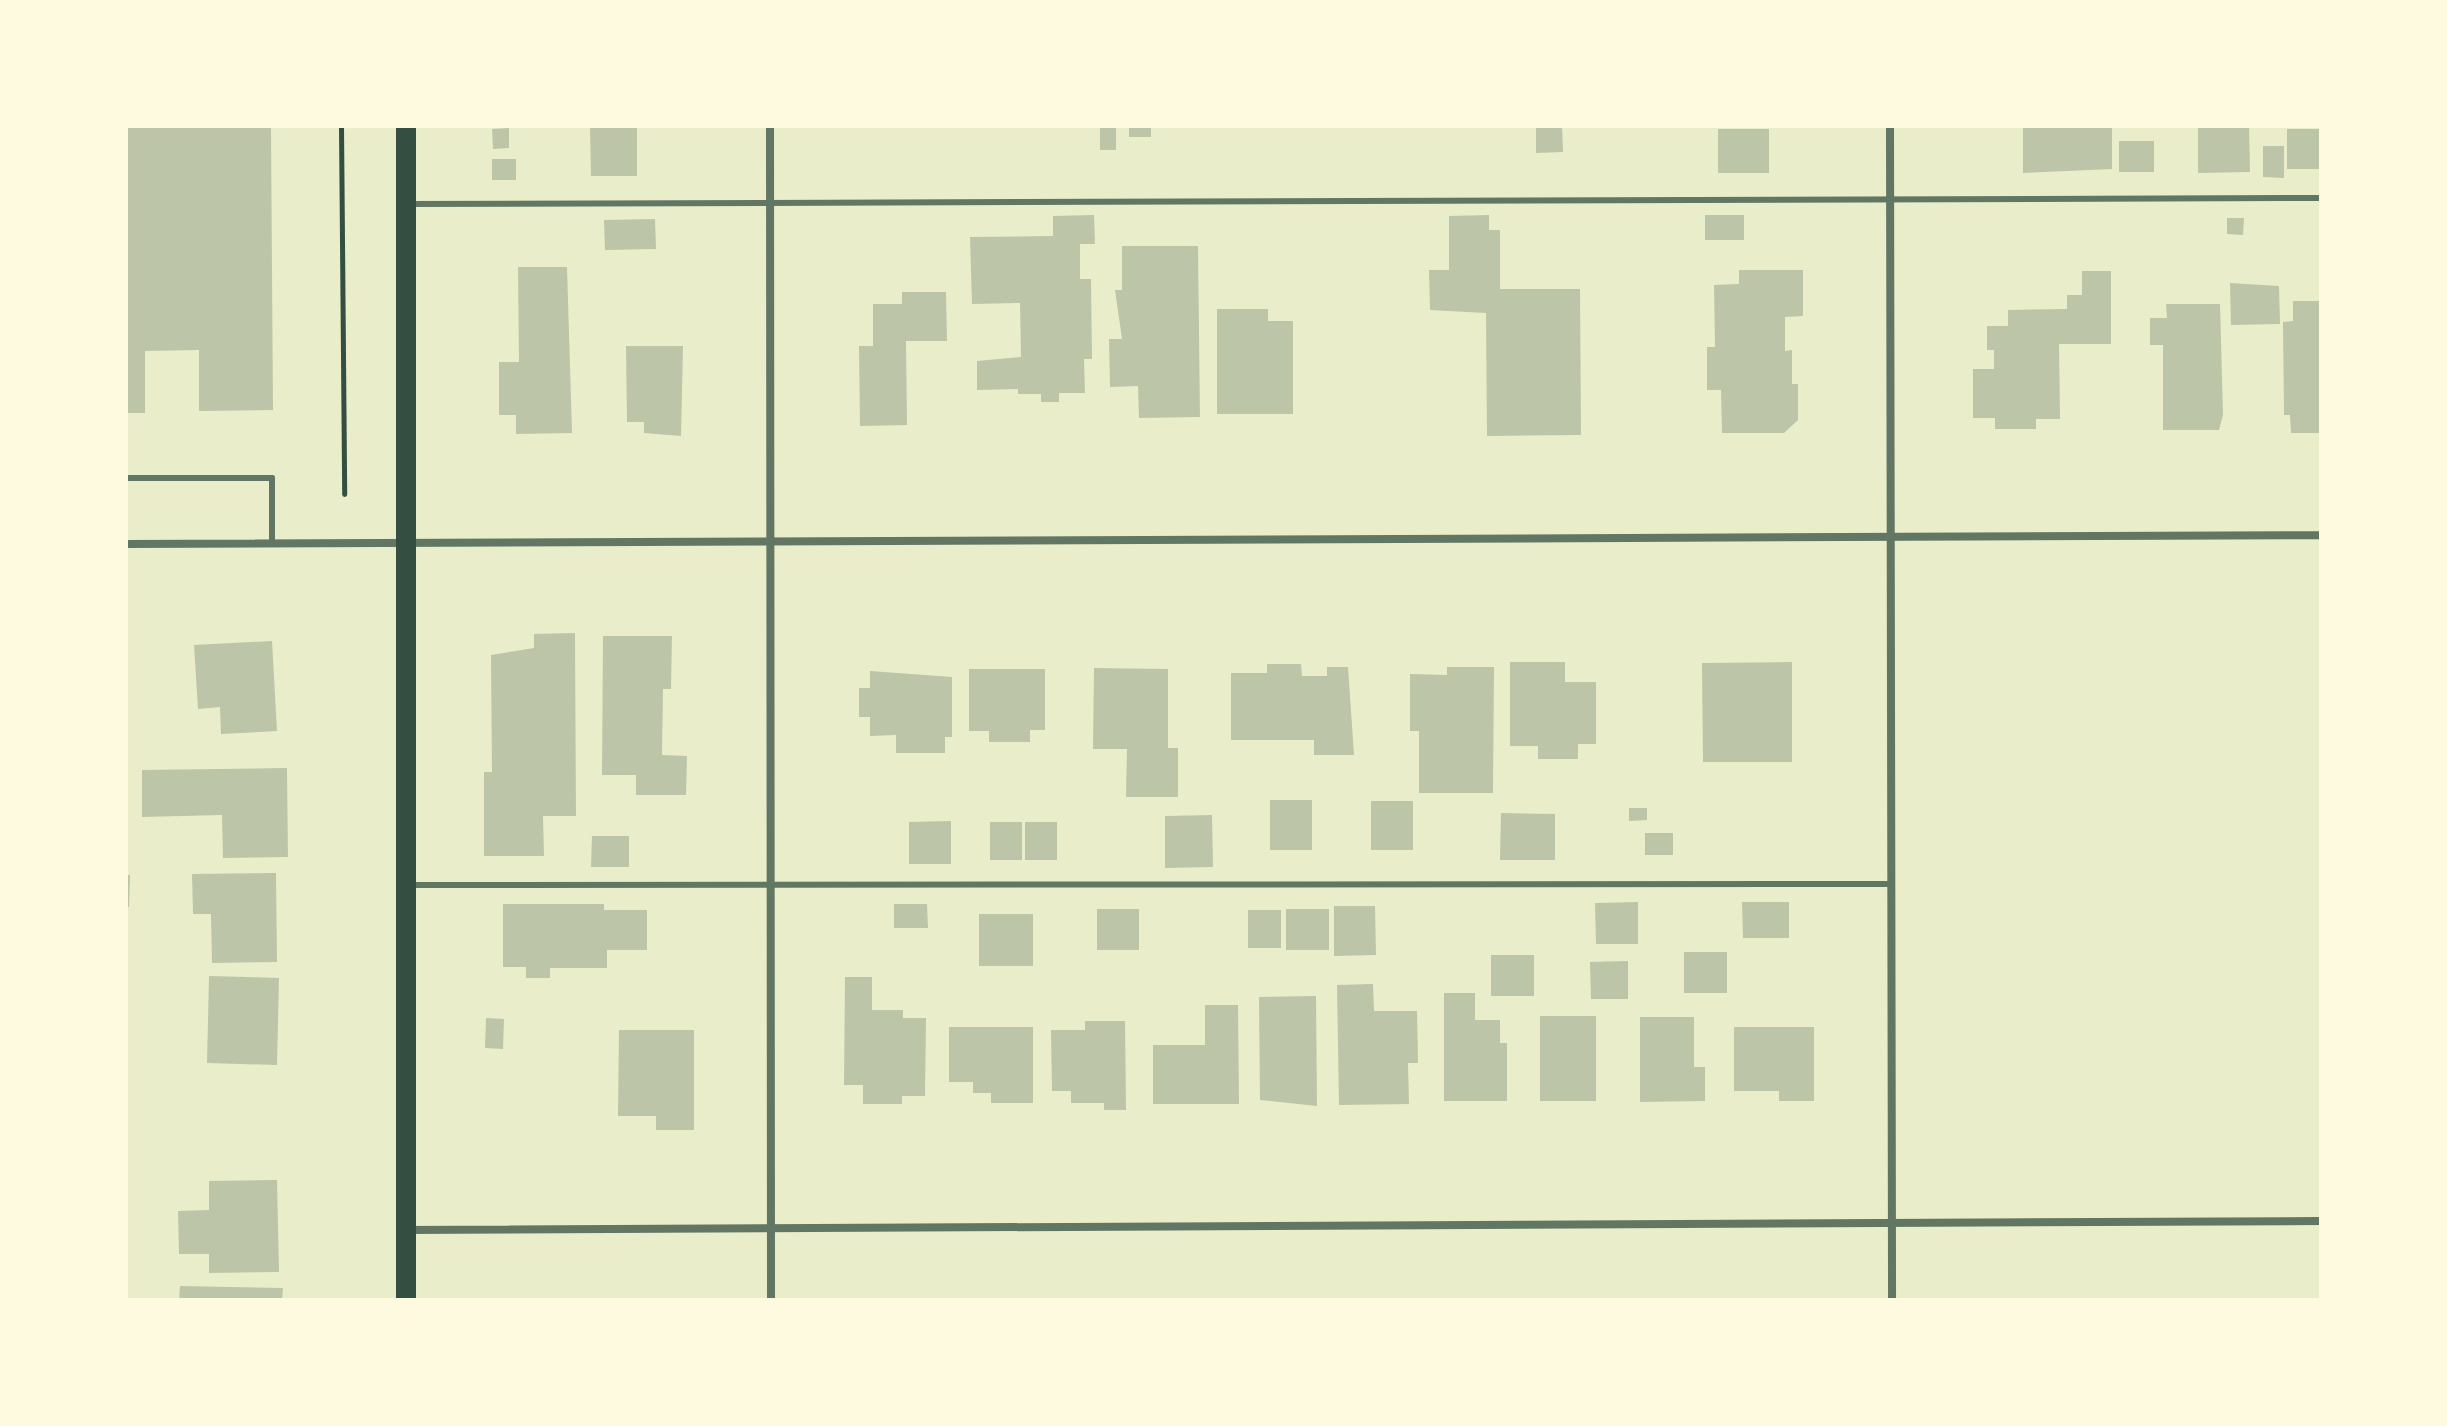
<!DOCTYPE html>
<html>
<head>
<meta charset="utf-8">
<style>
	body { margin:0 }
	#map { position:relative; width:2447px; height:1426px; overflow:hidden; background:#e9edc9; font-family:"Noto Sans",sans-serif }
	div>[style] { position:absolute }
	.building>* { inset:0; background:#bcc5a7 }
	.path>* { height:5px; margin:-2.5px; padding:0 2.5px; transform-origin:2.5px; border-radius:2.5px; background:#344e41 }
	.service>* { height:6px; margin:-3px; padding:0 3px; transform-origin:3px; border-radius:3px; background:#617663 }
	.minor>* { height:8px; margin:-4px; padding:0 4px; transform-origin:4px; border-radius:4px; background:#617663 }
	.primary>* { height:20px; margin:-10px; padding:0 10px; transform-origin:10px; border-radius:10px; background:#344e41 }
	span { translate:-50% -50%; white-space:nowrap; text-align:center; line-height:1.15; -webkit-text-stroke:8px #fefae0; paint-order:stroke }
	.frame { position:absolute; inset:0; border:128px solid #fefae0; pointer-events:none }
</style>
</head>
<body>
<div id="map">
	<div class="building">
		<div style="clip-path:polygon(126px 126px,271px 126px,273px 410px,199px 411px,199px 350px,145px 351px,145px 413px,126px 413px)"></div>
		<div style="clip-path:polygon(590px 126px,637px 126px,637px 176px,591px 176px)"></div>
		<div style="clip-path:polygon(1100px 126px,1116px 126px,1116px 150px,1100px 150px)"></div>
		<div style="clip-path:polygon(1129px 126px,1151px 126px,1151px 137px,1129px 137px)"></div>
		<div style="clip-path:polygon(1536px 126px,1562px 126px,1563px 152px,1536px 153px)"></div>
		<div style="clip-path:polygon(2023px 126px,2112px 126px,2112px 169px,2023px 173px)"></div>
		<div style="clip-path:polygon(2198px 126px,2249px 126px,2250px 172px,2198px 173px)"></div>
		<div style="clip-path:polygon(509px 128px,509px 148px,493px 149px,492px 129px)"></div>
		<div style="clip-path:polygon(1718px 129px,1769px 129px,1769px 173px,1718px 173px)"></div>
		<div style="clip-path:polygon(2287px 129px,2321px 129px,2321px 169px,2287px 169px)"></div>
		<div style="clip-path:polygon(2119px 141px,2154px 141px,2154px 172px,2119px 172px)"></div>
		<div style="clip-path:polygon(2263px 146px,2284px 146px,2284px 178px,2263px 177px)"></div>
		<div style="clip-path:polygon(492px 159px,516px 159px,516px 180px,492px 180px)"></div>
		<div style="clip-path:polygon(1094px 215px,1095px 244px,1080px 244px,1080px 279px,1091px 279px,1092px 359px,1084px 359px,1085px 393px,1059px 393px,1059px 402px,1041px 402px,1041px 394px,1018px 394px,1018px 389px,977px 390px,977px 361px,1021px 357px,1020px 303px,972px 304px,970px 237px,1053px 236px,1053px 216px)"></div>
		<div style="clip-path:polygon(1489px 215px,1489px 230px,1500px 230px,1500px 289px,1580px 289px,1581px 435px,1487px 436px,1486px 313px,1430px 310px,1429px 270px,1449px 270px,1449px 216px)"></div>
		<div style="clip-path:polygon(1705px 215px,1744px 215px,1744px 240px,1705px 240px)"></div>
		<div style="clip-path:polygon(2227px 218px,2244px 218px,2243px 235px,2227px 234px)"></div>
		<div style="clip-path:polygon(655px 219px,656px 249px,605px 250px,604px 220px)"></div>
		<div style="clip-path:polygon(1122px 246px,1198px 246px,1200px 417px,1139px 418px,1138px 386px,1110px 387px,1109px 339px,1122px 339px,1115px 290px,1122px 290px)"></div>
		<div style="clip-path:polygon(518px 267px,567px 267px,572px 433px,516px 434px,516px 415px,499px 415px,499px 362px,519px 362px)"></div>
		<div style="clip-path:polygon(1739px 270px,1803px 270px,1803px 316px,1785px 317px,1785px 351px,1792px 350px,1792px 384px,1798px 384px,1798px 420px,1784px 433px,1722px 433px,1721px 390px,1707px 390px,1707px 347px,1715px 347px,1714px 285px,1739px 284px)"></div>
		<div style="clip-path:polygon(2082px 271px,2111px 271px,2111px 344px,2059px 344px,2060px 419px,2036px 419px,2036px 429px,1995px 429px,1995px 418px,1973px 418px,1973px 369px,1994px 369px,1994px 350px,1987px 350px,1987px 326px,2008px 326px,2008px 310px,2067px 309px,2067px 295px,2082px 295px)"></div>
		<div style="clip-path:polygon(2230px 283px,2279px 286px,2280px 324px,2231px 325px)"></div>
		<div style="clip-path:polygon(902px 292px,946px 292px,947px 341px,906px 341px,907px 425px,860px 426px,859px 346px,873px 346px,873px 304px,902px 304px)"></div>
		<div style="clip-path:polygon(2293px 301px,2321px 301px,2321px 433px,2291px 433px,2290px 415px,2284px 415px,2283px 322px,2293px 321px)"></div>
		<div style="clip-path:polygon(2166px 304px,2220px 304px,2223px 415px,2219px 430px,2163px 430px,2163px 345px,2150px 345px,2150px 318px,2167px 318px)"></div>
		<div style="clip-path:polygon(1217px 309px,1268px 309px,1268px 321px,1293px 321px,1293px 414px,1217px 414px)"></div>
		<div style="clip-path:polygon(626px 346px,683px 346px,681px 436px,644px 433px,644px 422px,627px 422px)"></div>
		<div style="clip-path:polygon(575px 633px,576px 816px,543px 816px,544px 856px,484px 856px,484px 772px,492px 772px,491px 655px,534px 648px,534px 634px)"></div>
		<div style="clip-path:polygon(603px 636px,672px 636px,671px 689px,663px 689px,662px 755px,687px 756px,686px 795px,636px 795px,636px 775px,602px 775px)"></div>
		<div style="clip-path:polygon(272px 641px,277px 731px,221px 734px,220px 707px,198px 709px,194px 645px)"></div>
		<div style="clip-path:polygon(1510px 662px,1565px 662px,1565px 682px,1596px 682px,1596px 744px,1578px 744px,1578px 759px,1538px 759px,1538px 746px,1510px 746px)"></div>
		<div style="clip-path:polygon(1792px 662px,1792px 762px,1703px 762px,1702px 663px)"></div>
		<div style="clip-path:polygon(1267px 664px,1301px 664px,1302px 676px,1327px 676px,1327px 667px,1348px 667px,1354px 755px,1314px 755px,1314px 740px,1231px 740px,1231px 673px,1267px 673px)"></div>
		<div style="clip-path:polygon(1447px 667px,1494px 667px,1493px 793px,1419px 793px,1419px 731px,1410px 731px,1410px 674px,1447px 675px)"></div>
		<div style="clip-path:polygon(1094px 668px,1168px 669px,1168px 748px,1178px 748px,1178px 797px,1126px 797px,1127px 749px,1093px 749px)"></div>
		<div style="clip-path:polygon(969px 669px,1045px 669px,1045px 730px,1030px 730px,1030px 742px,989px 742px,989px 731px,969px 731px)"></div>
		<div style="clip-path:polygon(870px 671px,952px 677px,952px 737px,945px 737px,945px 753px,896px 753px,896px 735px,870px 736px,870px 717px,859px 717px,859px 688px,870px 688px)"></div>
		<div style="clip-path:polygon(287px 768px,288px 857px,223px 858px,222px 815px,142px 817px,142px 770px)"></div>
		<div style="clip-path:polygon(1270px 800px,1312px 800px,1312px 850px,1270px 850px)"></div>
		<div style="clip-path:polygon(1371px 801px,1413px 801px,1413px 850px,1371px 850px)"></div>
		<div style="clip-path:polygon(1629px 808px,1647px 808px,1647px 820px,1629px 821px)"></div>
		<div style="clip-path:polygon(1501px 813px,1555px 814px,1555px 860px,1500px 860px)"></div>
		<div style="clip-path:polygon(1212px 815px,1213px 867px,1165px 868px,1165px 816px)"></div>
		<div style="clip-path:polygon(951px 821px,951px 864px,909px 864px,909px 822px)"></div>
		<div style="clip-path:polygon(990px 822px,1022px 822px,1022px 860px,990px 860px)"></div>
		<div style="clip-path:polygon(1025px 822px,1057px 822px,1057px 860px,1025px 860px)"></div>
		<div style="clip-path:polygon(1645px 833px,1673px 833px,1673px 855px,1645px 855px)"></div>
		<div style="clip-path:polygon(592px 836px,629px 836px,629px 867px,591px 867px)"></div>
		<div style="clip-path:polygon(276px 873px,277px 962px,212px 963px,211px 914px,193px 914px,192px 874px)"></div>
		<div style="clip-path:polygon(126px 875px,130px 875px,129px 907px,126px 907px)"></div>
		<div style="clip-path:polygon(1638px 902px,1638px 944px,1596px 944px,1595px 903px)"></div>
		<div style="clip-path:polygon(1742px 902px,1789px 902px,1789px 938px,1743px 938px)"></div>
		<div style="clip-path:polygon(503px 904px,604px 904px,604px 910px,647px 910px,647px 950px,607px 950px,607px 968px,550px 968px,550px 978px,526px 978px,526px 967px,503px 967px)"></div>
		<div style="clip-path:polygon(894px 904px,927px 904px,928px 928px,894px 928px)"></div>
		<div style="clip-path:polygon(1334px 906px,1375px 906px,1376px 955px,1334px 956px)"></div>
		<div style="clip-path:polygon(1097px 909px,1139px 909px,1139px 950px,1097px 950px)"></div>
		<div style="clip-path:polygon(1286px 909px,1329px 909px,1329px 950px,1286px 950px)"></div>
		<div style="clip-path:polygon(1248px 910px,1281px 910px,1281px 948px,1248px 948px)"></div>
		<div style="clip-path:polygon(979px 914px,1033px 914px,1033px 966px,979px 966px)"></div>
		<div style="clip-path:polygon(1684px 952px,1727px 952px,1727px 993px,1684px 993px)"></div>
		<div style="clip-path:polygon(1491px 955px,1534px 955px,1534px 996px,1491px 996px)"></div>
		<div style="clip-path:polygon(1628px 961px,1628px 999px,1591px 999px,1590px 962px)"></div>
		<div style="clip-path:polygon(209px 976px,279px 978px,277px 1065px,207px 1063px)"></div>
		<div style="clip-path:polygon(845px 977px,872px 977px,872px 1010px,903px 1010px,903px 1018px,926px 1018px,925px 1096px,902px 1096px,902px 1104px,863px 1104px,863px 1085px,844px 1085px)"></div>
		<div style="clip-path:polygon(1373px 984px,1374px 1011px,1417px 1011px,1418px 1063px,1408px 1063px,1409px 1104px,1339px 1105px,1337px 985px)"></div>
		<div style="clip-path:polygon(1444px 993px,1475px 993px,1475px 1020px,1500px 1020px,1500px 1043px,1507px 1043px,1507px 1101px,1444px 1101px)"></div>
		<div style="clip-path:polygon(1316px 996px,1317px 1106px,1260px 1100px,1259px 997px)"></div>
		<div style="clip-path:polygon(1205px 1005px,1238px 1005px,1239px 1104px,1153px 1104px,1153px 1045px,1205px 1045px)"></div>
		<div style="clip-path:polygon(1540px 1016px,1596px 1016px,1596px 1101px,1540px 1101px)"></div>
		<div style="clip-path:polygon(1640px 1017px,1694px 1017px,1694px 1067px,1705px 1067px,1705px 1101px,1640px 1102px)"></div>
		<div style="clip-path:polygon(486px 1018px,504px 1019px,503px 1049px,485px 1048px)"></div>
		<div style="clip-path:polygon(1085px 1021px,1125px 1021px,1126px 1110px,1104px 1110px,1104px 1103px,1071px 1103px,1071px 1091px,1052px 1091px,1051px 1030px,1085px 1030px)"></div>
		<div style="clip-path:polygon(949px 1027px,1033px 1027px,1033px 1103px,991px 1103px,991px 1093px,973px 1093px,973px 1082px,949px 1082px)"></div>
		<div style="clip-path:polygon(1734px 1027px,1814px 1027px,1814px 1101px,1779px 1101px,1779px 1091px,1734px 1091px)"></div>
		<div style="clip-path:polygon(619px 1030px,694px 1030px,694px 1130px,656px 1130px,656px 1116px,618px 1116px)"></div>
		<div style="clip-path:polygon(277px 1180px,279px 1272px,209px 1273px,209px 1254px,179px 1254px,178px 1211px,209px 1210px,209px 1181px)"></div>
		<div style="clip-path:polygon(180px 1286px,283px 1288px,282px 1300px,179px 1300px)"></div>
	</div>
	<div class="path">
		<div style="left:341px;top:126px;width:368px;rotate:89.5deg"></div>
	</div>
	<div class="service">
		<div style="left:410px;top:204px;width:1911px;rotate:-0.18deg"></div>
		<div style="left:126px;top:478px;width:146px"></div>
		<div style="left:272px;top:478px;width:66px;rotate:90deg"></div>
		<div style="left:410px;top:885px;width:1482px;rotate:-0.04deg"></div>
	</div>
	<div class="minor">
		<div style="left:770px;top:126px;width:1174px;rotate:89.95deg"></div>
		<div style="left:1890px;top:126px;width:1174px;rotate:89.9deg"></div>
		<div style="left:126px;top:544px;width:2195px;rotate:-0.23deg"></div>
		<div style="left:406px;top:1230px;width:1915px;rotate:-0.27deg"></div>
	</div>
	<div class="primary">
		<div style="left:406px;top:126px;width:1174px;rotate:90deg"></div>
	</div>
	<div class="frame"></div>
</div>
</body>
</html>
